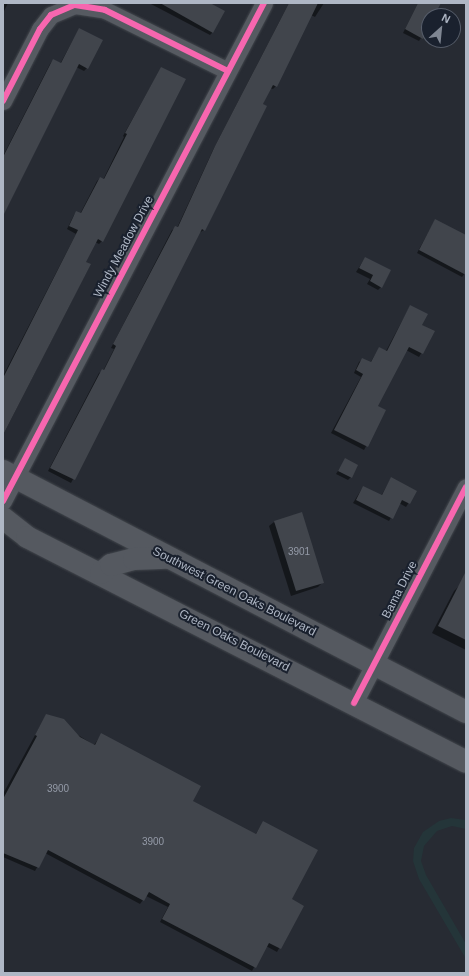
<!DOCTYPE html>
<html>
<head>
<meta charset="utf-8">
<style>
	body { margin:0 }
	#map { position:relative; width:469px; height:976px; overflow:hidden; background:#272b33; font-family:Arial,sans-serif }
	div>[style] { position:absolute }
	.green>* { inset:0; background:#243539 }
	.shadow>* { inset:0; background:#0007 }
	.building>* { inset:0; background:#41454c }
	.roads { filter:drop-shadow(0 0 1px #42464c) drop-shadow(0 0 1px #42464c) }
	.street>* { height:17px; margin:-8.5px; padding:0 8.5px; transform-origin:8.5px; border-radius:8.5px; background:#565a61 }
	.secondary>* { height:22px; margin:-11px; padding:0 11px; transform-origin:11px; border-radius:11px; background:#555960 }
	.cycleway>* { height:6px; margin:-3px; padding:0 3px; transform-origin:3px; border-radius:3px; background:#f766af }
	span { translate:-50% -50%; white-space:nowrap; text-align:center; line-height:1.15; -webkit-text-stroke:4px #1a212e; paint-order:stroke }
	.number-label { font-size:10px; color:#949aa7 }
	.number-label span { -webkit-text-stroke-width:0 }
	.street-label { font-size:12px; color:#afb7c5 }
	.frame { position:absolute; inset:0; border:4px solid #afb7c5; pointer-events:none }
	.north { position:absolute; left:421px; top:8px; width:40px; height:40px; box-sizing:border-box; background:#1a212e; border:1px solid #565d6a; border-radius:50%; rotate:27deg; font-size:11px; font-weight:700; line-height:16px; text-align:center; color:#afb7c5 }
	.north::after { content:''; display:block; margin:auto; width:14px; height:18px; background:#7f8692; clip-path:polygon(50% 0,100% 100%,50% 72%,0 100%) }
</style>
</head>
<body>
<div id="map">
	<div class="green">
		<div style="clip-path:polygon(451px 818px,466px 820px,466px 829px,452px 826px,437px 831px,424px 846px,421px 861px,426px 875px,466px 944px,466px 959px,419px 879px,413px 861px,414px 848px,423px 832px,439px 821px)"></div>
	</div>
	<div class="shadow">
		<div style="clip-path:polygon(3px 3px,8px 3px,3px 13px)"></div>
		<div style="clip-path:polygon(149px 3px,209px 3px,213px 32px,210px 35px)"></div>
		<div style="clip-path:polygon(289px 3px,324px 3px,315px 17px,311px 15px,276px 86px,273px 89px,270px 88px,218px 203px,204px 230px,199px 233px,71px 483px,48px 471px,99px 373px,103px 371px,114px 349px,111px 348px,172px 230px,177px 228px,213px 150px)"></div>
		<div style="clip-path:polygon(418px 3px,440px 3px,433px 16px,429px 16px,429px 25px,419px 41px,403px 33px)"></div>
		<div style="clip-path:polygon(79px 29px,87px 68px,84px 71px,76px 67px,3px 211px,3px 156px,50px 64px,53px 60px,60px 64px)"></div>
		<div style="clip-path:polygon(161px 68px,102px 241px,99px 244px,95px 242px,85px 262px,90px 265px,3px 435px,3px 376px,76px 234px,67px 229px,74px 215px,77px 212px,80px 214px,97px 181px,100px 178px,103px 180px,124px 137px,123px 136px)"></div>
		<div style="clip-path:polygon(435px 220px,466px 236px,466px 272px,462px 277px,417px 253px)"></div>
		<div style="clip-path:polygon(365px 258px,381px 287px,378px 290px,367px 284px,370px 279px,356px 272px)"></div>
		<div style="clip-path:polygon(410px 306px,421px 325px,434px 332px,419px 357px,406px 350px,376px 407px,385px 411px,364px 450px,331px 433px,361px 377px,354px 373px,359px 362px,363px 359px,370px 363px,379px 348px,386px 351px)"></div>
		<div style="clip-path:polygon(345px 460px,351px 477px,348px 480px,336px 474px)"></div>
		<div style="clip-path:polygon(391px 478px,416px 491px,406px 507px,399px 503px,389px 521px,353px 503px,363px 487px,381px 496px)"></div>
		<div style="clip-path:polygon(274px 522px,323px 582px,318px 587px,291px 596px,269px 526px)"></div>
		<div style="clip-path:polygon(460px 585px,466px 588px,466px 650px,432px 633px,454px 591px)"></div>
		<div style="clip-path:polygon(46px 715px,94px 745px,101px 735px,192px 801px,255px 835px,263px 823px,290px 900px,302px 906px,277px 952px,266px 946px,252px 971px,160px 922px,168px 907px,146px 896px,140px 904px,45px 853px,35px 871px,3px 857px,3px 794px)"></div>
	</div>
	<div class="building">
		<div style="clip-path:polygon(160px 3px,210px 3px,225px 11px,213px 33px)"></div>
		<div style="clip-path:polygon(289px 3px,318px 3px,277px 87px,273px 85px,263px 104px,267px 106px,219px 203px,205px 231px,202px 229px,75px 480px,50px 468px,102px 369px,104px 370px,116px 346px,113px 344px,175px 226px,178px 227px,215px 146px)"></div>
		<div style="clip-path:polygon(418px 3px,441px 3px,434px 16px,429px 16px,429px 27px,423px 39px,405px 29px)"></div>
		<div style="clip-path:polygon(79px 28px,103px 40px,88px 69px,79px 64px,3px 216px,3px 157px,53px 59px,61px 63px)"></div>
		<div style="clip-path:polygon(161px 67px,186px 79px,103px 242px,98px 239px,86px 262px,91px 264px,3px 435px,3px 378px,78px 230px,69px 226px,76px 211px,81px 213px,100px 177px,104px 179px,127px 134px,125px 133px)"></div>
		<div style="clip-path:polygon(435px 219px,466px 235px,466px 275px,419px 250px)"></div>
		<div style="clip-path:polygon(365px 257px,391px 270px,382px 288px,370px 281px,373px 275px,359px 268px)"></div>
		<div style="clip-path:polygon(410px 305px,428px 314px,422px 325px,435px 331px,423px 354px,409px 347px,378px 406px,386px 410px,368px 447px,334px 430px,363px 374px,356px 370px,362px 358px,371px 362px,379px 347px,387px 351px)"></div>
		<div style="clip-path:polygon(345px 458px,358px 465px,352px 478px,338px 471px)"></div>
		<div style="clip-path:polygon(391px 477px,417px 491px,410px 504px,402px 500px,393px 519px,356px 500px,363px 486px,382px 495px)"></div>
		<div style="clip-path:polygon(302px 512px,324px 583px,296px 591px,274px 521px)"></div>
		<div style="clip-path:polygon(466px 571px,466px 640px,438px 626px)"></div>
		<div style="clip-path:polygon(46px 714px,64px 719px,80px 737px,95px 745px,101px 733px,201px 786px,193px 801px,256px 834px,263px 821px,318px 850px,292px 899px,304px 906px,281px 949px,269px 943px,256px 968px,162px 919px,170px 904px,149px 892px,144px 901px,48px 850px,39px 868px,3px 853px,3px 799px,37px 736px,35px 735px)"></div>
	</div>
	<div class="roads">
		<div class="street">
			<div style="left:3px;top:101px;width:81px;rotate:-62.8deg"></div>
			<div style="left:40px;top:29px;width:18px;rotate:-52deg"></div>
			<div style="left:51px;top:15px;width:26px;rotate:-23deg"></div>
			<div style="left:75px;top:5px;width:30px;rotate:9deg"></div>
			<div style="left:105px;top:10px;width:137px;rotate:26.4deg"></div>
			<div style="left:3px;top:501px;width:562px;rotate:-62.34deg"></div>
			<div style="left:354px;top:703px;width:243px;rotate:-62.6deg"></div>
		</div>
		<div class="secondary">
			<div style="left:3px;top:471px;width:522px;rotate:27.5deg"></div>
			<div style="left:3px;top:518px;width:31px;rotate:38deg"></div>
			<div style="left:27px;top:537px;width:493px;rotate:27.1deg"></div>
			<div style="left:101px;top:573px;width:13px;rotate:-39deg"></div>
			<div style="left:111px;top:565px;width:24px;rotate:-15deg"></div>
			<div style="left:134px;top:559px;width:33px;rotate:-2deg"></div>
		</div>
	</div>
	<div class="cycleway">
		<div style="left:3px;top:101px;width:81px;rotate:-62.8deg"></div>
		<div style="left:40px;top:29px;width:18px;rotate:-52deg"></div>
		<div style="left:51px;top:15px;width:26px;rotate:-23deg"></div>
		<div style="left:75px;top:5px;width:30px;rotate:9deg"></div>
		<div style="left:105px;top:10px;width:137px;rotate:26.4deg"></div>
		<div style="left:3px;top:501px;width:562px;rotate:-62.34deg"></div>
		<div style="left:354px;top:703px;width:243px;rotate:-62.6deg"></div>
	</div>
	<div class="number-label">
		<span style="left:299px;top:552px">3901</span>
		<span style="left:58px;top:789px">3900</span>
		<span style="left:153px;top:842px">3900</span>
	</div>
	<div class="street-label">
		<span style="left:124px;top:247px;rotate:-62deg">Windy Meadow Drive</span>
		<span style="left:400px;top:590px;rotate:-63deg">Bama Drive</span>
		<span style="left:234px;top:592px;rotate:27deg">Southwest Green Oaks Boulevard</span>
		<span style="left:234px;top:641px;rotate:27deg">Green Oaks Boulevard</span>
	</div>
	<div class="frame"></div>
	<div class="north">N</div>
</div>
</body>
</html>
